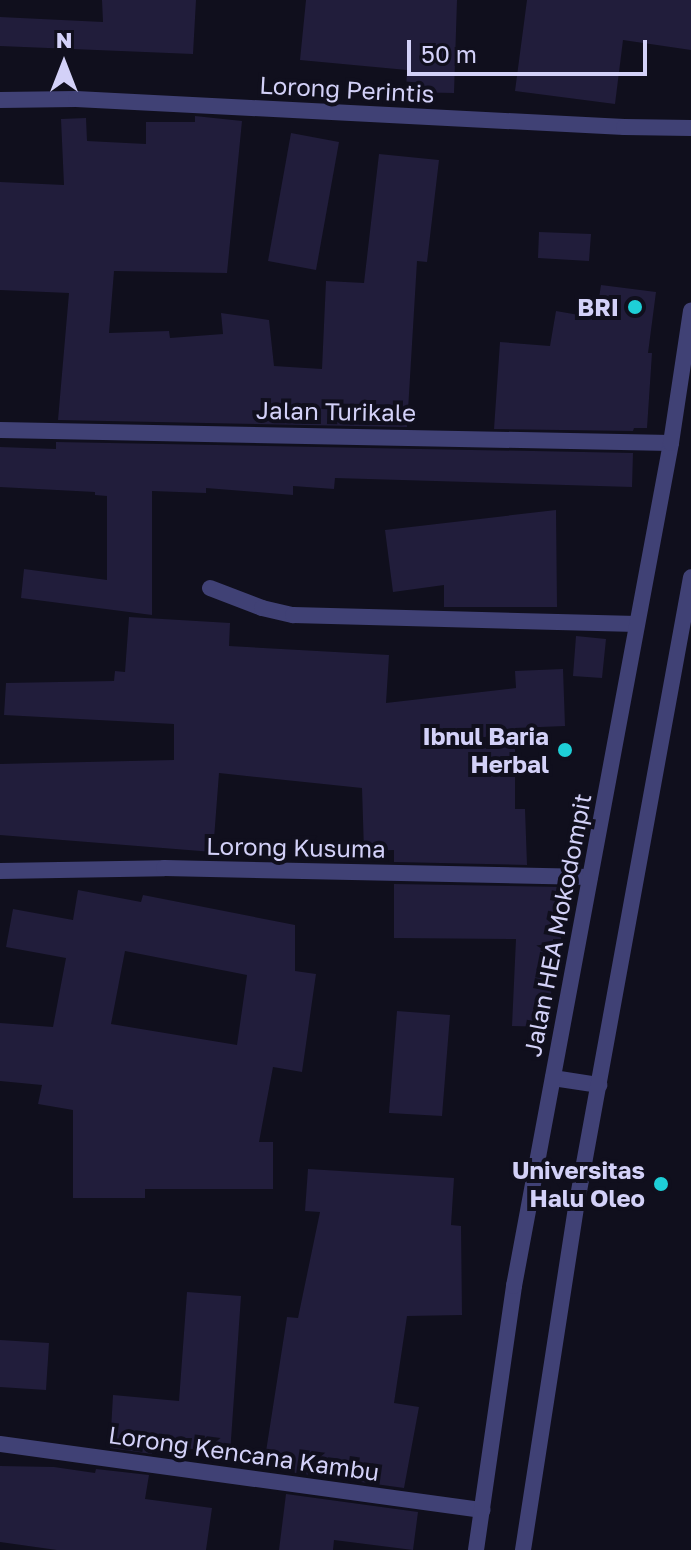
<!DOCTYPE html>
<html>
<head>
<meta charset="utf-8">
<style>
	body { margin:0 }
	#map { position:relative; width:691px; height:1550px; overflow:hidden; background:#100f1d; font-family:"Golos Text",sans-serif }
	div>[style] { position:absolute }
	.building>* { inset:0; background:#211d3b }
	.minor>* { height:16px; margin:-8px; padding:0 8px; transform-origin:8px; border-radius:8px; background:#404175 }
	.tertiary>* { height:16px; margin:-8px; padding:0 8px; transform-origin:8px; border-radius:8px; background:#404175 }
	.dots>* { width:22px; height:22px; translate:-50% -50%; box-sizing:border-box; border:4px solid #100f1d; border-radius:50% }
	span { translate:-50% -50%; white-space:nowrap; text-align:center; line-height:1.15; -webkit-text-stroke:8px #100f1d; paint-order:stroke }
	.street-label { font-size:24px; color:#d3d1f8 }
	.poi-label { font-size:24px; color:#d3d1f8; font-weight:700 }
	.right { translate:-100% -50%; text-align:right }
	.north { position:absolute; left:24px; top:24px; width:80px; height:80px; -webkit-text-stroke:6px #100f1d; paint-order:stroke; rotate:0deg; font-size:22px; font-weight:700; line-height:32px; text-align:center; color:#d3d1f8 }
	.north::after { content:''; display:block; margin:auto; width:28px; height:36px; background:#d3d1f8; clip-path:polygon(50% 0,100% 100%,50% 72%,0 100%) }
	.scale { position:absolute; left:407px; top:40px; width:240px; height:36px; box-sizing:border-box; border:4px solid #d3d1f8; border-top:0; padding-left:10px; font-size:24px; line-height:28px; white-space:nowrap; color:#d3d1f8; -webkit-text-stroke:6px #100f1d; paint-order:stroke }
</style>
</head>
<body>
<div id="map">
	<div class="building">
		<div style="clip-path:polygon(102px 0,196px 0,193px 54px,0 46px,0 17px,103px 22px)"></div>
		<div style="clip-path:polygon(306px 0,457px 0,454px 93px,406px 92px,407px 70px,300px 60px)"></div>
		<div style="clip-path:polygon(527px 0,691px 0,691px 50px,623px 40px,615px 104px,515px 91px)"></div>
		<div style="clip-path:polygon(195px 116px,242px 121px,227px 273px,114px 271px,109px 333px,169px 331px,170px 338px,223px 334px,221px 313px,269px 320px,274px 366px,322px 369px,326px 281px,364px 283px,379px 154px,439px 160px,427px 262px,417px 261px,407px 427px,58px 420px,69px 293px,0 290px,0 182px,64px 185px,61px 119px,86px 118px,87px 141px,146px 144px,146px 122px,195px 122px)"></div>
		<div style="clip-path:polygon(291px 133px,339px 142px,316px 270px,268px 261px)"></div>
		<div style="clip-path:polygon(539px 232px,591px 234px,589px 261px,538px 258px)"></div>
		<div style="clip-path:polygon(601px 285px,656px 292px,648px 353px,652px 353px,647px 428px,634px 428px,633px 431px,494px 429px,500px 342px,550px 346px,556px 311px,596px 318px)"></div>
		<div style="clip-path:polygon(56px 442px,633px 453px,632px 487px,335px 478px,334px 489px,293px 486px,293px 495px,206px 488px,206px 493px,152px 491px,152px 615px,21px 598px,24px 569px,107px 580px,107px 496px,95px 495px,95px 492px,0 487px,0 447px,56px 449px)"></div>
		<div style="clip-path:polygon(556px 510px,557px 607px,444px 607px,444px 585px,393px 592px,385px 530px)"></div>
		<div style="clip-path:polygon(129px 617px,230px 623px,229px 646px,389px 655px,386px 703px,516px 688px,515px 671px,563px 669px,565px 726px,515px 728px,515px 809px,525px 809px,527px 865px,394px 862px,394px 850px,364px 851px,362px 788px,219px 773px,213px 852px,0 835px,0 764px,174px 760px,174px 724px,4px 715px,6px 683px,114px 681px,115px 671px,125px 672px)"></div>
		<div style="clip-path:polygon(576px 636px,606px 639px,602px 678px,573px 676px)"></div>
		<div style="clip-path:polygon(394px 884px,561px 887px,561px 939px,553px 939px,550px 1027px,512px 1026px,516px 939px,394px 938px)"></div>
		<div style="clip-path:polygon(evenodd,78px 890px,141px 902px,143px 895px,295px 925px,295px 971px,316px 974px,302px 1072px,273px 1067px,259px 1142px,273px 1142px,273px 1189px,145px 1189px,145px 1198px,73px 1198px,73px 1110px,38px 1104px,42px 1085px,0 1081px,0 1023px,53px 1027px,66px 958px,6px 947px,13px 909px,73px 920px,78px 890px,125px 951px,247px 975px,237px 1045px,111px 1024px,125px 951px)"></div>
		<div style="clip-path:polygon(397px 1011px,450px 1015px,442px 1116px,389px 1113px)"></div>
		<div style="clip-path:polygon(308px 1169px,454px 1178px,451px 1225px,461px 1226px,462px 1315px,407px 1316px,394px 1403px,419px 1407px,404px 1488px,289px 1472px,290px 1462px,265px 1458px,287px 1317px,298px 1318px,320px 1212px,305px 1211px)"></div>
		<div style="clip-path:polygon(187px 1292px,241px 1296px,230px 1454px,154px 1444px,152px 1454px,110px 1448px,113px 1395px,179px 1401px)"></div>
		<div style="clip-path:polygon(0 1340px,49px 1343px,46px 1390px,0 1387px)"></div>
		<div style="clip-path:polygon(0 1466px,54px 1467px,95px 1473px,96px 1469px,149px 1475px,145px 1499px,212px 1508px,206px 1550px,57px 1550px,0 1542px)"></div>
		<div style="clip-path:polygon(286px 1494px,418px 1512px,413px 1550px,334px 1540px,333px 1550px,279px 1550px)"></div>
	</div>
	<div class="minor">
		<div style="left:0;top:100px;width:76px;rotate:-0.8deg"></div>
		<div style="left:76px;top:99px;width:549px;rotate:2.92deg"></div>
		<div style="left:624px;top:127px;width:67px;rotate:0.9deg"></div>
		<div style="left:0;top:430px;width:671px;rotate:1.11deg"></div>
		<div style="left:210px;top:588px;width:56px;rotate:21deg"></div>
		<div style="left:262px;top:608px;width:32px;rotate:13deg"></div>
		<div style="left:293px;top:615px;width:344px;rotate:1.5deg"></div>
		<div style="left:0;top:871px;width:164px;rotate:-1deg"></div>
		<div style="left:164px;top:868px;width:426px;rotate:1.2deg"></div>
		<div style="left:0;top:1444px;width:487px;rotate:7.8deg"></div>
	</div>
	<div class="tertiary">
		<div style="left:553px;top:1078px;width:47px;rotate:8.7deg"></div>
		<div style="left:476px;top:1550px;width:267px;rotate:-81.8deg"></div>
		<div style="left:514px;top:1286px;width:857px;rotate:-79.45deg"></div>
		<div style="left:671px;top:443px;width:134px;rotate:-81.4deg"></div>
		<div style="left:523px;top:1550px;width:352px;rotate:-81.2deg"></div>
		<div style="left:577px;top:1202px;width:635px;rotate:-79.66deg"></div>
	</div>
	<div class="dots">
		<div style="left:635px;top:307px;background:#1ecfd7"></div>
		<div style="left:565px;top:750px;background:#1ecfd7"></div>
		<div style="left:661px;top:1184px;background:#1ecfd7"></div>
	</div>
	<div class="street-label">
		<span style="left:347px;top:89px;rotate:3deg">Lorong Perintis</span>
		<span style="left:336px;top:411px;rotate:1deg">Jalan Turikale</span>
		<span style="left:296px;top:847px;rotate:1deg">Lorong Kusuma</span>
		<span style="left:557px;top:925px;rotate:-79deg">Jalan HEA Mokodompit</span>
		<span style="left:244px;top:1453px;rotate:8deg">Lorong Kencana Kambu</span>
	</div>
	<div class="poi-label">
		<span class="right" style="left:619px;top:307px">BRI</span>
		<span class="right" style="left:549px;top:750px">Ibnul Baria<br>Herbal</span>
		<span class="right" style="left:645px;top:1184px">Universitas<br>Halu Oleo</span>
	</div>
	<div class="north">N</div>
	<div class="scale">50 m</div>
</div>
</body>
</html>
